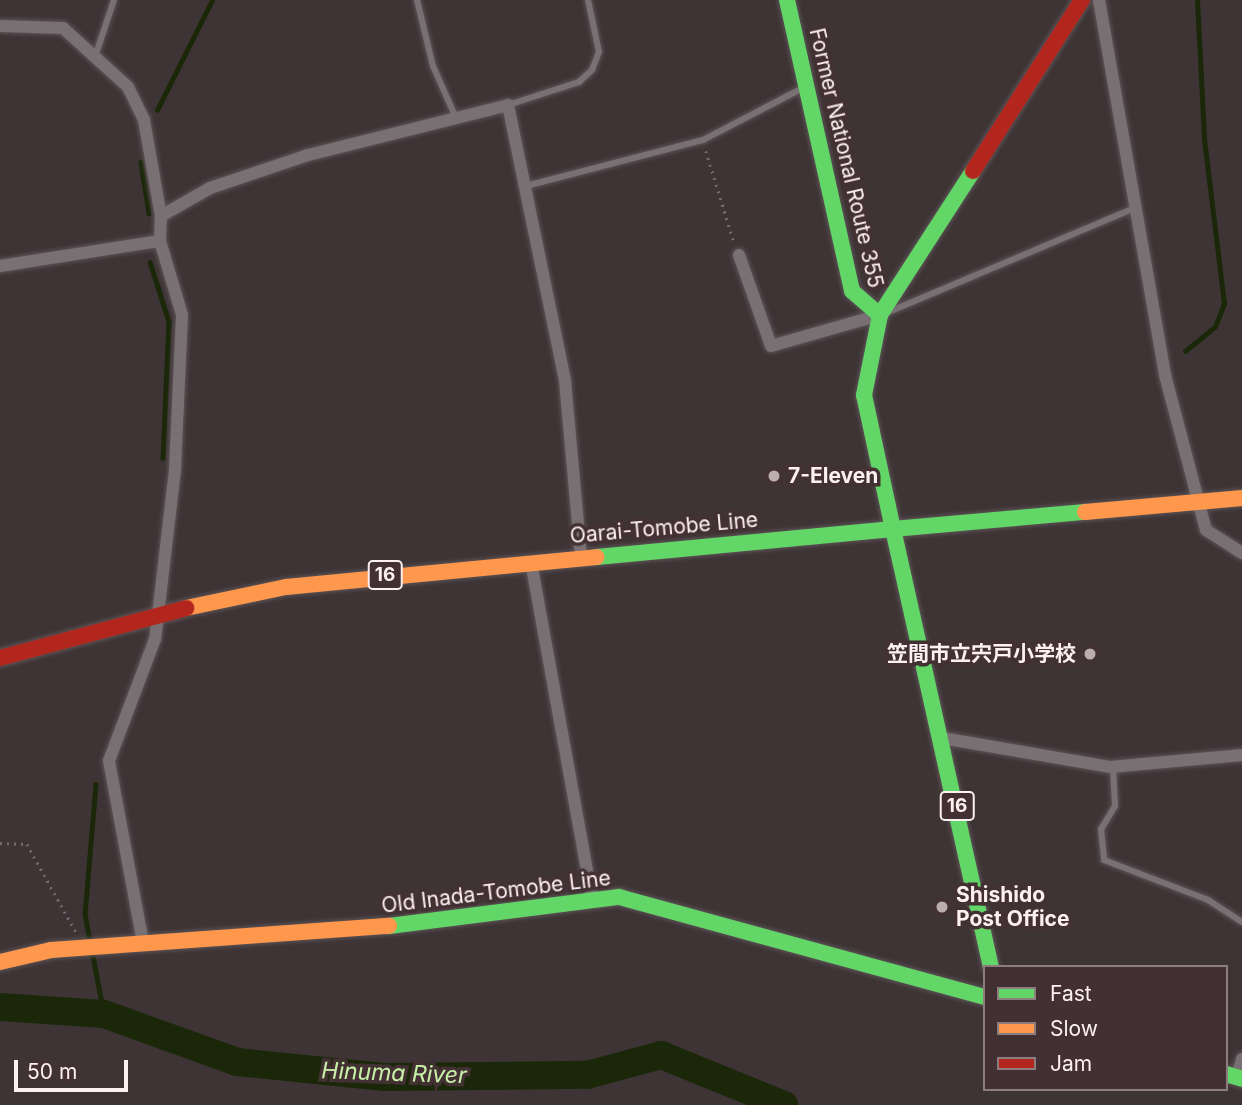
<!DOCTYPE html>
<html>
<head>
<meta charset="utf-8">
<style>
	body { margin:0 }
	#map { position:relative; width:1242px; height:1105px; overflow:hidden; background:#3e3436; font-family:Inter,"Noto Sans JP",sans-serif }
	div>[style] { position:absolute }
	.stream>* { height:4.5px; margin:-2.25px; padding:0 2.25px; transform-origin:2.25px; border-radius:2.25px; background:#1a2809 }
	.river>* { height:28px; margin:-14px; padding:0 14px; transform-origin:14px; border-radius:14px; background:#1a2809 }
	.path>* { height:2.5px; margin-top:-1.25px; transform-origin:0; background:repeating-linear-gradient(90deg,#736b6d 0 2px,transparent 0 7px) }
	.roads { filter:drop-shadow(0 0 2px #5c5355) drop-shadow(0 0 2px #5c5355) }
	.lane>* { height:6px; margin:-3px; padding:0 3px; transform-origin:3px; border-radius:3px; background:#787072 }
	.street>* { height:12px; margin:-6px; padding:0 6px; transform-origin:6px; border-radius:6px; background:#787072 }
	.fast>* { height:16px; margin:-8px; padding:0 8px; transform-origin:8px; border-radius:8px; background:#63d668 }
	.slow>* { height:16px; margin:-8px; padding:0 8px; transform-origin:8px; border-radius:8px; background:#ff974d }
	.jam>* { height:16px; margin:-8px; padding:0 8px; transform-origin:8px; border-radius:8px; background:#b3261e }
	.dots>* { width:19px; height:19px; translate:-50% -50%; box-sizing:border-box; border:4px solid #423033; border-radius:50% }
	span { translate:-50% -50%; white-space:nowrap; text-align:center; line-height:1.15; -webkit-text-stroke:7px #423033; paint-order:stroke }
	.shield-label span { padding:2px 5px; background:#423033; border:2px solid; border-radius:5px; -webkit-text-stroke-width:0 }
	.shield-label { font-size:19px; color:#fcf0f2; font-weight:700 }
	.street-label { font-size:21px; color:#fcf0f2 }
	.poi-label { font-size:21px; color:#fcf0f2; font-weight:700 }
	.left { translate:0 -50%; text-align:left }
	.right { translate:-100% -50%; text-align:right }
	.water-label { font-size:23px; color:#c8f1a8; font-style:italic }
	.legend { position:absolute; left:983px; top:965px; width:245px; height:126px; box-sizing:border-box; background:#423033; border:2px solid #8c7d7f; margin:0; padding:9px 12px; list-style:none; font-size:21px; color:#fcf0f2 }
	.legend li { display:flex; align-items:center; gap:14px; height:35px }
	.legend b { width:35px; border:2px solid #8c7d7f }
	.scale { position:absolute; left:14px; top:1060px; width:114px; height:32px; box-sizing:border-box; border:4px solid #fcf0f2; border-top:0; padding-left:9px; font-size:21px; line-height:24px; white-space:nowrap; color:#fcf0f2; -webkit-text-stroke:5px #423033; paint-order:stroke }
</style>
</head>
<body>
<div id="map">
	<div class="stream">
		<div style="left:157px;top:110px;width:123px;rotate:-63.4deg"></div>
		<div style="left:141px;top:162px;width:52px;rotate:81.1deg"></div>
		<div style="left:150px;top:262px;width:63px;rotate:72.4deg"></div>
		<div style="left:169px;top:322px;width:136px;rotate:92.5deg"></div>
		<div style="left:1185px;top:351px;width:38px;rotate:-39deg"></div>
		<div style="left:1215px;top:327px;width:25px;rotate:-69deg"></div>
		<div style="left:1224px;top:304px;width:167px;rotate:-96.9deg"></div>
		<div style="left:1204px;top:138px;width:138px;rotate:-92.9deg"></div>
		<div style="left:96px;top:784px;width:130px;rotate:94.8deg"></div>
		<div style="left:85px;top:914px;width:102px;rotate:79.2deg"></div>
	</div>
	<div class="river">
		<div style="left:0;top:1007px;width:104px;rotate:3.9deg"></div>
		<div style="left:104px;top:1014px;width:141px;rotate:19.8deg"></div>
		<div style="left:237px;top:1062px;width:148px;rotate:5.8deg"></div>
		<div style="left:384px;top:1077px;width:203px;rotate:-0.6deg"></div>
		<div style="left:587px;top:1075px;width:77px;rotate:-15.1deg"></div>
		<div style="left:661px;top:1055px;width:133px;rotate:22.1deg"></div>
	</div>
	<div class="path">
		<div style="left:706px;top:151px;width:95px;rotate:72.9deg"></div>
		<div style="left:0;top:843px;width:27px;rotate:2deg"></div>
		<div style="left:27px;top:844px;width:103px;rotate:60.9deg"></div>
	</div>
	<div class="roads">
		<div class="lane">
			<div style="left:417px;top:0;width:68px;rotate:76.4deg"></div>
			<div style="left:433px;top:66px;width:57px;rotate:66.1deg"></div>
			<div style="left:96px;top:54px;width:57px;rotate:-71.6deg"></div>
			<div style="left:508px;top:105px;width:75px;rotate:-17.9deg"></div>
			<div style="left:579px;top:82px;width:18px;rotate:-43deg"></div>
			<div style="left:592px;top:70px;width:19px;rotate:-69deg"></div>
			<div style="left:599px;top:52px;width:53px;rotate:-101.9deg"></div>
			<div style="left:526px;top:186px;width:183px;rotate:-14.6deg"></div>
			<div style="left:703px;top:140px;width:115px;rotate:-27.5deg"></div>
			<div style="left:886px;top:313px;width:272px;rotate:-22.9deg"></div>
			<div style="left:1113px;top:767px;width:39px;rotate:87deg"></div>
			<div style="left:1115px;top:806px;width:27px;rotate:121deg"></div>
			<div style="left:1101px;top:829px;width:31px;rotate:84deg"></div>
			<div style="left:1104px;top:860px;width:111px;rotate:21deg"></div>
			<div style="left:1208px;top:900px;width:40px;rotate:32.9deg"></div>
		</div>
		<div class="street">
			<div style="left:1099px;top:0;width:381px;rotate:80deg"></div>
			<div style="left:1165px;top:375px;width:160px;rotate:75.2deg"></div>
			<div style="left:1206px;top:530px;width:43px;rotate:32.6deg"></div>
			<div style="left:0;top:26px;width:63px;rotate:1.8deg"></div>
			<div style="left:63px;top:28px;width:88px;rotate:42.2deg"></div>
			<div style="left:128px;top:87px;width:37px;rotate:64deg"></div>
			<div style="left:144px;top:120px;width:97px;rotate:80deg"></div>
			<div style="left:160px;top:241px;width:25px;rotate:-88deg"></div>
			<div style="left:161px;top:216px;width:56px;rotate:-29.7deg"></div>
			<div style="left:210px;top:188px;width:103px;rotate:-18.6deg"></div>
			<div style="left:308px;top:155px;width:206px;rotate:-14deg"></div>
			<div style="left:508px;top:105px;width:282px;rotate:78.3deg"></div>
			<div style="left:565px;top:381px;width:177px;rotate:84.8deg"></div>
			<div style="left:739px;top:255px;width:96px;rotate:70.6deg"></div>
			<div style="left:771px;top:346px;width:113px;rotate:-15.9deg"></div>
			<div style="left:0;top:266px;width:162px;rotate:-8.9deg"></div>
			<div style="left:160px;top:241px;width:77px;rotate:73.4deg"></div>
			<div style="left:182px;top:315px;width:155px;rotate:92.6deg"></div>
			<div style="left:175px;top:470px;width:170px;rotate:96.7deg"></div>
			<div style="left:155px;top:639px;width:130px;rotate:110.7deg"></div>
			<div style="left:109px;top:761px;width:184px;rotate:79.4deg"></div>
			<div style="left:531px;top:562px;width:341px;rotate:79.7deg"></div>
			<div style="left:942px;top:738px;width:170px;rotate:9.8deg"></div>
			<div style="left:1110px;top:767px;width:133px;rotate:-5.2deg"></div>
			<div style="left:1237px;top:1077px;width:19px;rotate:-74deg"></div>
		</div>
		<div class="fast">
			<div style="left:787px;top:0;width:298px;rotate:77.4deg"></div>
			<div style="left:852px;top:291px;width:37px;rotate:41deg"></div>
			<div style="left:973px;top:171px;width:171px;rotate:122.9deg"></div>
			<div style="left:880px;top:315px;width:82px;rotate:101.3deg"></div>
			<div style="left:864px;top:395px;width:137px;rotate:77.8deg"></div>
			<div style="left:893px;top:529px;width:193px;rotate:-5.1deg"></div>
			<div style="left:597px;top:557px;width:297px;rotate:-5.4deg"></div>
			<div style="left:893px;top:529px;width:449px;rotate:77.4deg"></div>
			<div style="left:389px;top:926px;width:232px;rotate:-7.2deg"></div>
			<div style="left:619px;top:897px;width:379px;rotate:15.3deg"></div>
			<div style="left:1226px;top:1074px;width:17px;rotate:17deg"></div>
		</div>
		<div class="slow">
			<div style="left:1085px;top:512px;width:158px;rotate:-5.1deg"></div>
			<div style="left:186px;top:608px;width:102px;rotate:-11.9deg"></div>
			<div style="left:286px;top:587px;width:312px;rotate:-5.5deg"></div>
			<div style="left:0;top:962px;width:52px;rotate:-13.2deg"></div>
			<div style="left:51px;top:950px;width:339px;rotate:-4.1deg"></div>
		</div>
		<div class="jam">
			<div style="left:973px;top:171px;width:203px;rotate:-57.5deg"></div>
			<div style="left:0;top:658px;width:193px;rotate:-15deg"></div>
		</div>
	</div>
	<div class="dots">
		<div style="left:774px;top:476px;background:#baaeb0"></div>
		<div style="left:1090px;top:654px;background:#baaeb0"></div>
		<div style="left:942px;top:907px;background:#baaeb0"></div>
	</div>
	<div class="shield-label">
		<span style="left:385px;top:575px">16</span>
		<span style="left:957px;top:806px">16</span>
	</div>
	<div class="street-label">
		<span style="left:846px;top:158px;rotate:77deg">Former National Route 355</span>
		<span style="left:664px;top:528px;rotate:-5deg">Oarai-Tomobe Line</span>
		<span style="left:496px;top:892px;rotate:-7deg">Old Inada-Tomobe Line</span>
	</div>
	<div class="poi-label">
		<span class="left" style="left:788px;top:476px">7-Eleven</span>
		<span class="right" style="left:1076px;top:654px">笠間市立宍戸小学校</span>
		<span class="left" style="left:956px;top:907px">Shishido<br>Post Office</span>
	</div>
	<div class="water-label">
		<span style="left:394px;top:1073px;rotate:2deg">Hinuma River</span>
	</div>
	<ul class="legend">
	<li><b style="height:9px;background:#63d668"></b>Fast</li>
	<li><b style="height:9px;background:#ff974d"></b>Slow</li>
	<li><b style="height:9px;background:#b3261e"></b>Jam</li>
	</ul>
	<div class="scale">50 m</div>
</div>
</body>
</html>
